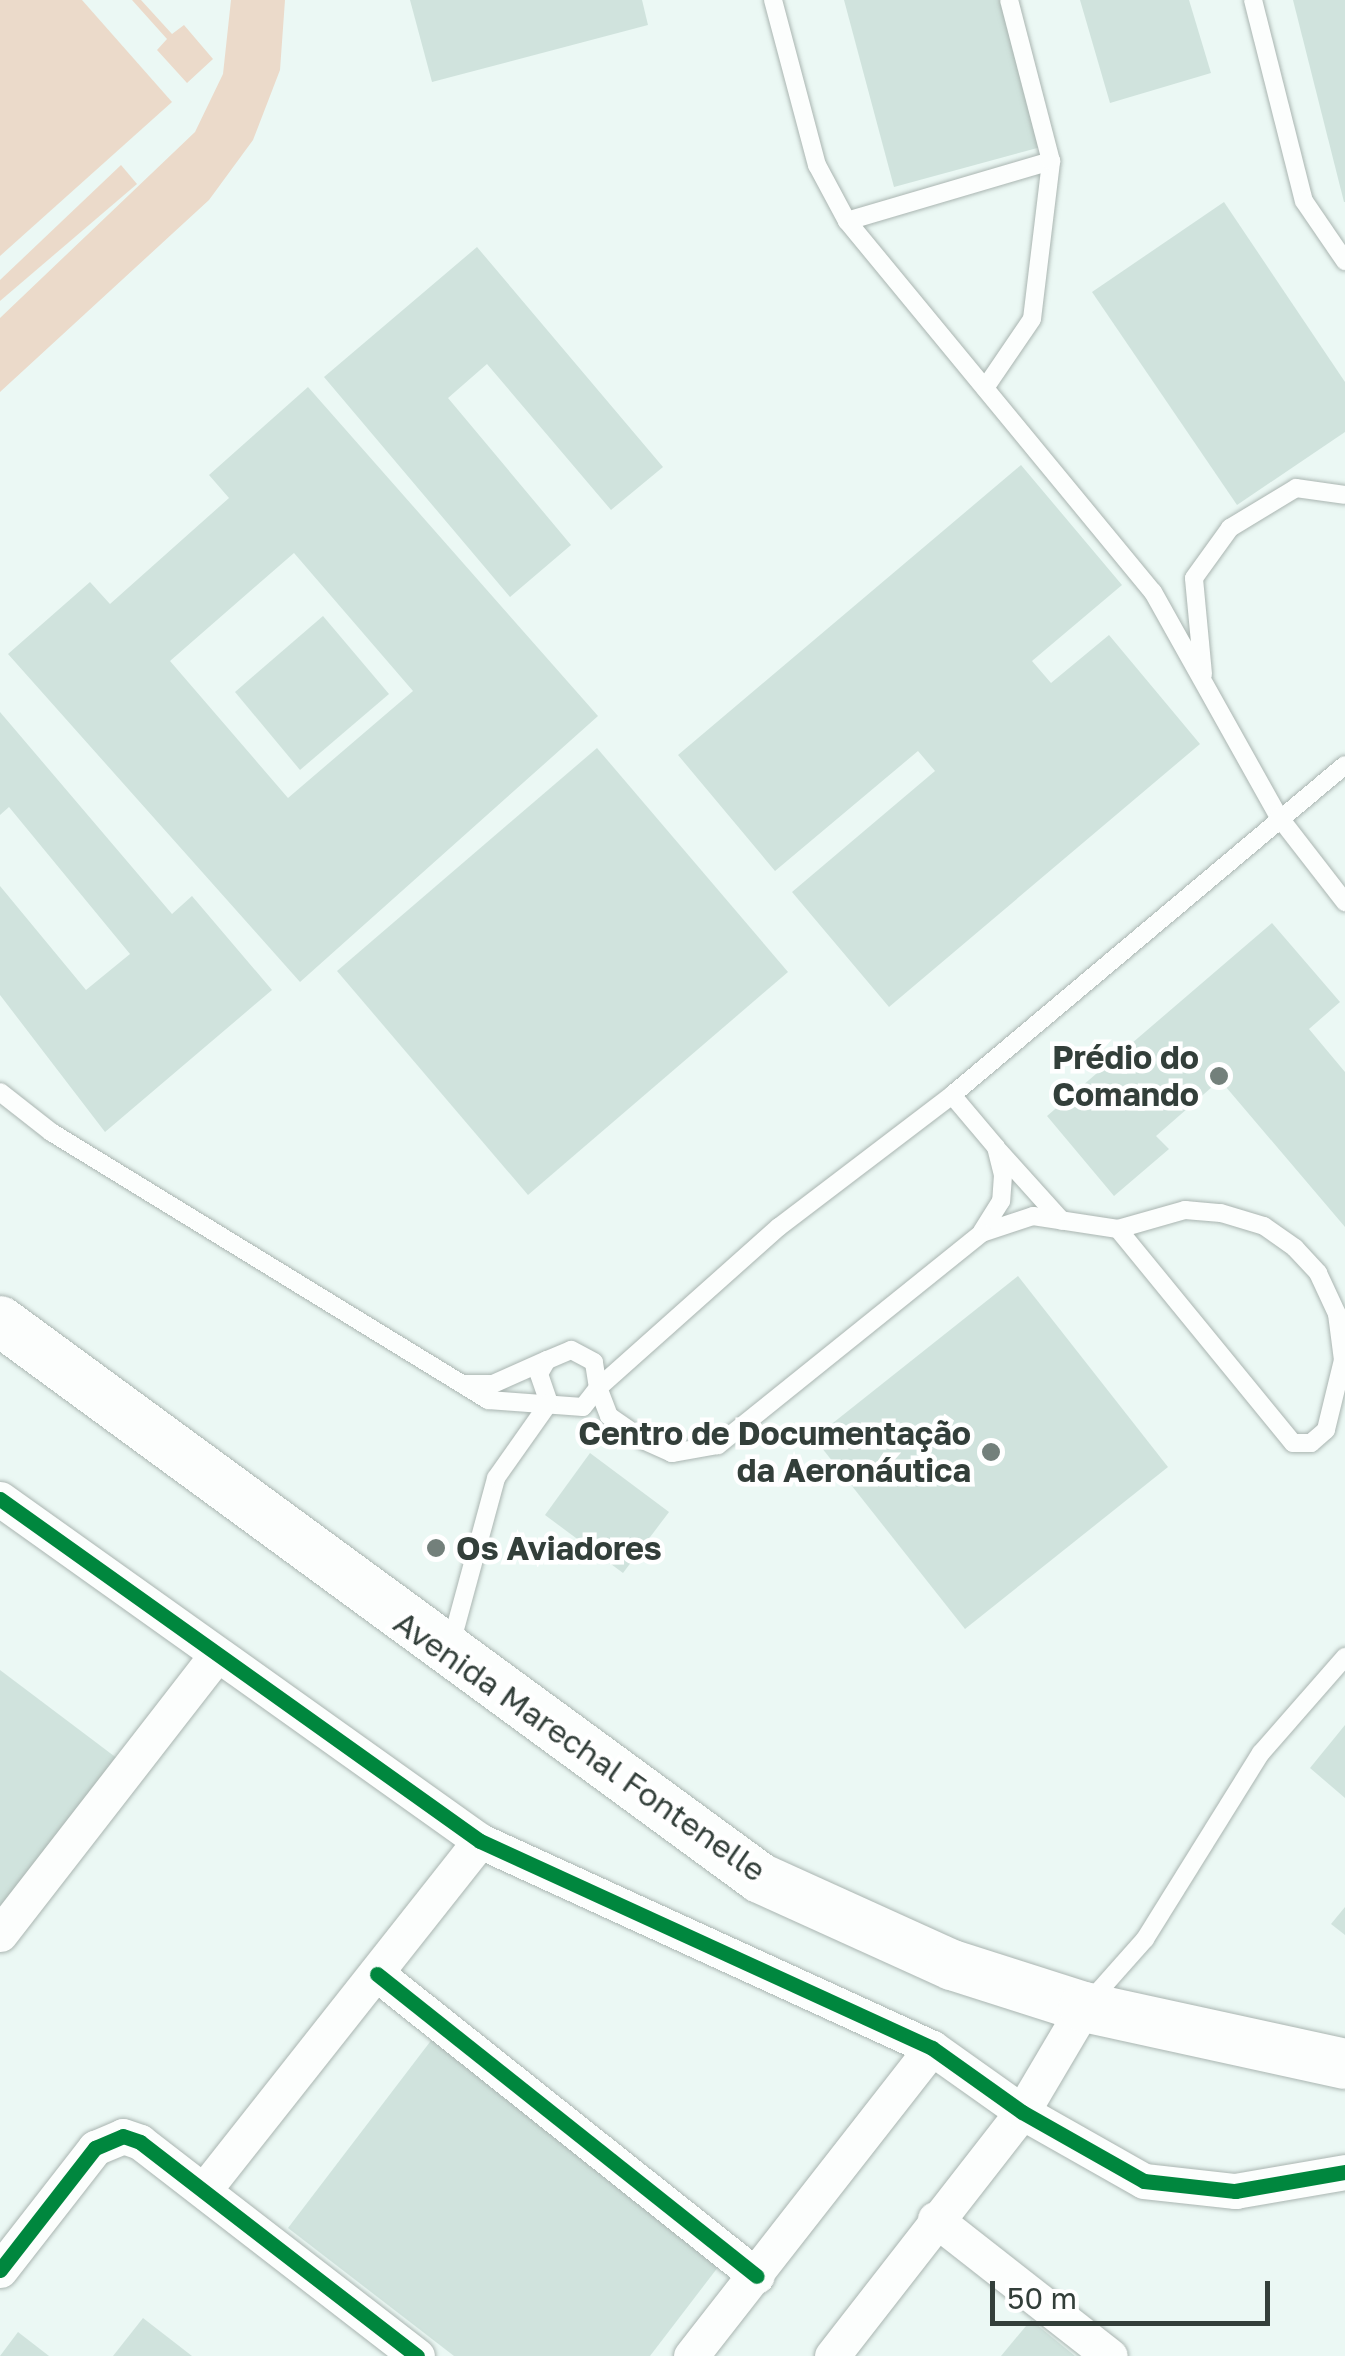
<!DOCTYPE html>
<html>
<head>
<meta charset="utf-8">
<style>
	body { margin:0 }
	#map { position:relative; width:1345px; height:2356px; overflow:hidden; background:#ebf8f4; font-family:"Golos Text",sans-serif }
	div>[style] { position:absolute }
	.green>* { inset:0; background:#ebdaca }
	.building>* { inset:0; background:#d0e3dd }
	.roads { filter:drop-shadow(0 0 2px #aab5b1) drop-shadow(0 0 2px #aab5b1) }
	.lane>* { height:18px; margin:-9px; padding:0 9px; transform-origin:9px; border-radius:9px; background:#fcfefd }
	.street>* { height:35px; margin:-17.5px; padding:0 17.5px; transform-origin:17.5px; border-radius:17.5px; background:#fcfefd }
	.secondary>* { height:50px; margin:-25px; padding:0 25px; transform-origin:25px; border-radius:25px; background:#fcfefd }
	.cycleway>* { height:15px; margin:-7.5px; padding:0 7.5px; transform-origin:7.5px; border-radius:7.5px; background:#00873e }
	.dots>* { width:28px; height:28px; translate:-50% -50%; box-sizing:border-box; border:5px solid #fff; border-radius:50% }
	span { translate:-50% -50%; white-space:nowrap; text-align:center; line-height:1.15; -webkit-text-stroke:9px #fff; paint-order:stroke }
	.poi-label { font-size:32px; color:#333f3a; font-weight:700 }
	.right { translate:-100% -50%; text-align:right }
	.left { translate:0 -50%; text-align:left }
	.street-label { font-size:32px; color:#333f3a }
	.scale { position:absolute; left:990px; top:2281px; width:280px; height:45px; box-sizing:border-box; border:5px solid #333f3a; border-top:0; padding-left:12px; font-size:30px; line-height:35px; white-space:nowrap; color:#333f3a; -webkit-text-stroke:8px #fff; paint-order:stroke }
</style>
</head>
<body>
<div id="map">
	<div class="green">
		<div style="clip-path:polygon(0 0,82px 0,172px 102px,0 256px)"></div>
		<div style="clip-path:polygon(132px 0,141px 0,172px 34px,184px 25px,213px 59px,187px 83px,157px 50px,167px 39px)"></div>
		<div style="clip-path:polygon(231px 0,285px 0,280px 70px,253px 140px,209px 200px,0 392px,0 318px,195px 132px,223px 74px)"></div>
		<div style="clip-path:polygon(121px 165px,137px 184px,0 301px,0 280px)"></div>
	</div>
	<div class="building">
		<div style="clip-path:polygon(410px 0,642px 0,648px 25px,432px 82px)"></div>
		<div style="clip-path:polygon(844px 0,1001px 0,1041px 147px,894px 187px)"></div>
		<div style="clip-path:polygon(1080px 0,1189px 0,1211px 73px,1110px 103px)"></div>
		<div style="clip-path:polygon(1293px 0,1345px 0,1345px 202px,1344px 202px)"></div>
		<div style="clip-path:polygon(1224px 202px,1345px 382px,1345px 432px,1237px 505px,1092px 292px)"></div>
		<div style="clip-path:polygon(477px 247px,663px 467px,611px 510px,487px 364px,448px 398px,571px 545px,510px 597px,324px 377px)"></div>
		<div style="clip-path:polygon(evenodd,308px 387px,598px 716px,300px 982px,8px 654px,90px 582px,110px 604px,229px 498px,209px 475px,308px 387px,294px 553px,413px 691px,288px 798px,170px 661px,294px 553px)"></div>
		<div style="clip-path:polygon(1021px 465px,1122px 585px,1032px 661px,1051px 683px,1109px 635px,1200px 744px,889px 1007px,792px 892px,935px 771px,918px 751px,775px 871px,678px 755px)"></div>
		<div style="clip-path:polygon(323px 616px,389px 694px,300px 770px,235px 692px)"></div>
		<div style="clip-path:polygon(0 712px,172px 914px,192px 896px,272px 990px,105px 1132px,0 995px,0 886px,86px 990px,130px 954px,9px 807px,0 815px)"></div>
		<div style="clip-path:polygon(597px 748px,788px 972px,528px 1195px,337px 971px)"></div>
		<div style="clip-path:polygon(1272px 923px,1340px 1002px,1309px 1029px,1345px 1072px,1345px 1227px,1220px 1080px,1156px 1136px,1169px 1149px,1114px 1196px,1047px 1116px)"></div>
		<div style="clip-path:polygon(1018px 1276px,1168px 1467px,965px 1629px,814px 1438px)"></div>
		<div style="clip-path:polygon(590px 1453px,669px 1512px,623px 1573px,545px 1515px)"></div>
		<div style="clip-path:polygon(0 1670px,118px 1759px,0 1918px)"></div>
		<div style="clip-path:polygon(1345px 1725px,1345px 1798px,1310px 1768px)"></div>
		<div style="clip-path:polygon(1345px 1907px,1345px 1935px,1331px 1924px)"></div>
		<div style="clip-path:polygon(436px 2034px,725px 2258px,650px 2356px,454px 2356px,288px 2228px)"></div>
		<div style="clip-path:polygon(143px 2318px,192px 2356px,113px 2356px)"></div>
		<div style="clip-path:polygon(1031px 2320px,1075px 2356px,1001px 2356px)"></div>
		<div style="clip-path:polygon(18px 2332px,49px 2356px,0 2356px)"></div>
	</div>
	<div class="roads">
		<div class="lane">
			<div style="left:773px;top:0;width:171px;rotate:75.1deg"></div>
			<div style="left:817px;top:165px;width:64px;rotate:61.8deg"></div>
			<div style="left:847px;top:221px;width:481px;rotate:50.5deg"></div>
			<div style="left:1153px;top:592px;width:258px;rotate:60.8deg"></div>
			<div style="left:1279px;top:817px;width:108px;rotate:52.2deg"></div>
			<div style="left:1253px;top:0;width:207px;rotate:75.8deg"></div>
			<div style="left:1304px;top:201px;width:73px;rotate:55.7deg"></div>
			<div style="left:847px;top:221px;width:213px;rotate:-16.4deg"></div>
			<div style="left:985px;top:388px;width:83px;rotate:-55.7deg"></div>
			<div style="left:1032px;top:319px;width:159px;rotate:-83.1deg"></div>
			<div style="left:1051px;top:161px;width:166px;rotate:-104.6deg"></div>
			<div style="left:1203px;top:674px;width:96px;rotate:-95.4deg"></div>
			<div style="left:1194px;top:578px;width:62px;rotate:-54.2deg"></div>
			<div style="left:1230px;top:528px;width:77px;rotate:-31.2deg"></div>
			<div style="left:1296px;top:488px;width:49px;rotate:8.1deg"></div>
			<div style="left:0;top:1092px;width:65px;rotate:38.1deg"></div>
			<div style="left:51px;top:1132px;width:513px;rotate:31.52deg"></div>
			<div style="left:488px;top:1400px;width:95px;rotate:4.2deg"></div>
			<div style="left:583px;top:1407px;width:24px;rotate:-52deg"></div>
			<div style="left:598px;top:1388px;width:26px;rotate:-99deg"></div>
			<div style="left:594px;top:1362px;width:26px;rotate:-152deg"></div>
			<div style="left:571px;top:1350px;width:26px;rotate:157deg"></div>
			<div style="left:547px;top:1360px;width:16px;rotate:120deg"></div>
			<div style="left:539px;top:1374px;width:31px;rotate:71deg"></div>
			<div style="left:952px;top:1095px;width:68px;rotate:49.8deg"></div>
			<div style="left:996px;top:1147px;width:29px;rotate:76deg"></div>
			<div style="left:1003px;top:1175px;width:26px;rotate:94deg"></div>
			<div style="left:1001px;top:1201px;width:36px;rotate:122deg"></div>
			<div style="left:999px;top:1151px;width:94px;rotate:48deg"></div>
			<div style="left:1118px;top:1229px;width:70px;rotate:-15.8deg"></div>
			<div style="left:1185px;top:1210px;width:36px;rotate:5deg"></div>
			<div style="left:1221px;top:1213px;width:45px;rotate:16.8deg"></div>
			<div style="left:1264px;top:1226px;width:38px;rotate:35deg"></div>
			<div style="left:1295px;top:1248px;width:34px;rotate:47deg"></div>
			<div style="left:1318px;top:1273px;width:45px;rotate:65.1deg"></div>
			<div style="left:1337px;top:1314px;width:46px;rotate:82.6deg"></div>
			<div style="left:1343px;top:1360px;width:72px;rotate:103.7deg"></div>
			<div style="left:1326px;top:1430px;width:20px;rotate:139deg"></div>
			<div style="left:1311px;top:1443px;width:18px;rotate:180deg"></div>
			<div style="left:1293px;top:1443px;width:276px;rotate:-129.3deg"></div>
			<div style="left:1118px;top:1229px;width:86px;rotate:-171.3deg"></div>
			<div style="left:1033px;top:1216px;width:54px;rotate:161.6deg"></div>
			<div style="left:982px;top:1233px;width:339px;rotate:141.2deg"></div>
			<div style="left:718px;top:1445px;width:47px;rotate:170.1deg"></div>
			<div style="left:672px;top:1453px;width:30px;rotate:-156deg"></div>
			<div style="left:645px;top:1441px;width:44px;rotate:-145.2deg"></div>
			<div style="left:609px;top:1416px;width:30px;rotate:-111deg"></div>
			<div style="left:598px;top:1388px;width:242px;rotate:-41.7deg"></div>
			<div style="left:779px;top:1227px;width:218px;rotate:-37.3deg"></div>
			<div style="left:952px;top:1095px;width:513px;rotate:-40.02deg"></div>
			<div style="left:462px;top:1384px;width:31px"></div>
			<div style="left:493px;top:1384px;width:59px;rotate:-24deg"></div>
			<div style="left:451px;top:1644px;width:172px;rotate:-74.8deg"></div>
			<div style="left:496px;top:1478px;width:92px;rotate:-54.8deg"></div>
			<div style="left:1090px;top:2001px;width:83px;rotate:-48.4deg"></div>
			<div style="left:1145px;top:1939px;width:219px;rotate:-58.1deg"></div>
			<div style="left:1261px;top:1753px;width:128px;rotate:-48.8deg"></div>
		</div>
		<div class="street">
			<div style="left:0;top:1499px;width:589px;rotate:35.47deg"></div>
			<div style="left:480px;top:1841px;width:497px;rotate:24.6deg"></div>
			<div style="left:932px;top:2048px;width:110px;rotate:35.4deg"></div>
			<div style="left:1022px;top:2112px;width:140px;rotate:29.5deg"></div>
			<div style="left:1144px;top:2181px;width:92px;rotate:6.3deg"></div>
			<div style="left:1235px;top:2191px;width:112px;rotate:-9.8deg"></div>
			<div style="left:0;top:1934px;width:354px;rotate:-52.2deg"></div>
			<div style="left:377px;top:1974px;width:485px;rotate:38.5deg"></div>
			<div style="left:204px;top:2190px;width:445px;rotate:-51.7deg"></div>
			<div style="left:935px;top:2219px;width:222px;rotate:38.1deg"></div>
			<div style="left:0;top:2270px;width:155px;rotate:-52.1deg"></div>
			<div style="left:95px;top:2148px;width:30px;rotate:-23deg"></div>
			<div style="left:123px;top:2136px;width:18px;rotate:19deg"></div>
			<div style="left:140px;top:2142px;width:350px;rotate:37.7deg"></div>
			<div style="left:691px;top:2356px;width:391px;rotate:-52deg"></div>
			<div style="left:832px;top:2356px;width:309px;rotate:-52.1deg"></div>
			<div style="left:1022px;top:2112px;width:122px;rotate:-59.4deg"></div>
		</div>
		<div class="secondary">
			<div style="left:0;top:1321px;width:942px;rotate:36.24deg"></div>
			<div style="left:760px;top:1878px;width:211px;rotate:24.4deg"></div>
			<div style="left:952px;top:1965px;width:139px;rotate:17.7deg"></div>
			<div style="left:1084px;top:2007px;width:267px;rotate:12.3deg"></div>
		</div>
	</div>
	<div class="cycleway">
		<div style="left:0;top:1499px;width:589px;rotate:35.47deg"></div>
		<div style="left:480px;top:1841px;width:497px;rotate:24.6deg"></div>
		<div style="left:932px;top:2048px;width:110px;rotate:35.4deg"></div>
		<div style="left:1022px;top:2112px;width:140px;rotate:29.5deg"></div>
		<div style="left:1144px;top:2181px;width:92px;rotate:6.3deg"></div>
		<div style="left:1235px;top:2191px;width:112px;rotate:-9.8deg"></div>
		<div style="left:377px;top:1974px;width:485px;rotate:38.5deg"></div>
		<div style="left:0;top:2270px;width:155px;rotate:-52.1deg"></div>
		<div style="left:95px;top:2148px;width:30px;rotate:-23deg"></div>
		<div style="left:123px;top:2136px;width:18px;rotate:19deg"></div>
		<div style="left:140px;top:2142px;width:350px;rotate:37.7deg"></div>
	</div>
	<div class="dots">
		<div style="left:1219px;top:1076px;background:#73807b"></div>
		<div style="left:991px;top:1452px;background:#73807b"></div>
		<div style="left:436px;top:1548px;background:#73807b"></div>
	</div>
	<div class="poi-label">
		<span class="right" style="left:1199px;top:1076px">Prédio do<br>Comando</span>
		<span class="right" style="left:971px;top:1452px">Centro de Documentação<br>da Aeronáutica</span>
		<span class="left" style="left:456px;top:1548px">Os Aviadores</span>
	</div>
	<div class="street-label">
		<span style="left:580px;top:1746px;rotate:35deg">Avenida Marechal Fontenelle</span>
	</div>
	<div class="scale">50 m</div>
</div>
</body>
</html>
